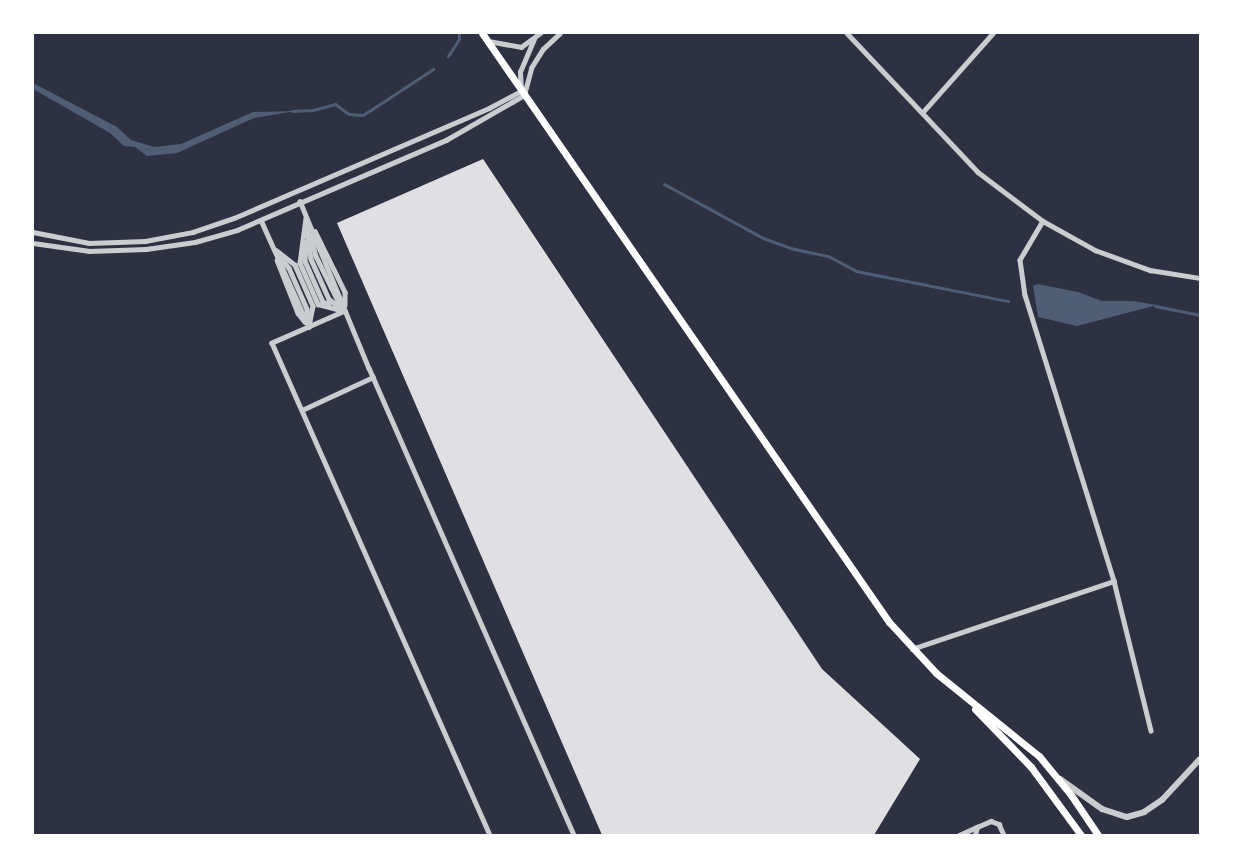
<!DOCTYPE html>
<html>
<head>
<meta charset="utf-8">
<style>
	body { margin:0 }
	#map { position:relative; width:1233px; height:868px; overflow:hidden; background:#2d3142; font-family:"DejaVu Sans",sans-serif }
	div>[style] { position:absolute }
	.water>* { inset:0; background:#4f5d75 }
	.stream>* { height:3px; margin:-1.5px; padding:0 1.5px; transform-origin:1.5px; border-radius:1.5px; background:#4f5d75 }
	.building>* { inset:0; background:#e0e0e3 }
	.minor>* { height:4.5px; margin:-2.25px; padding:0 2.25px; transform-origin:2.25px; border-radius:2.25px; background:#caccd0 }
	.tertiary>* { height:6px; margin:-3px; padding:0 3px; transform-origin:3px; border-radius:3px; background:#caccd0 }
	.secondary>* { height:7px; margin:-3.5px; padding:0 3.5px; transform-origin:3.5px; border-radius:3.5px; background:#fff }
	span { translate:-50% -50%; white-space:nowrap; text-align:center; line-height:1.15; -webkit-text-stroke:6px #fff; paint-order:stroke }
	.frame { position:absolute; inset:0; border:34px solid #fff; pointer-events:none }
</style>
</head>
<body>
<div id="map">
	<div class="water">
		<div style="clip-path:polygon(33px 83px,117px 127px,131px 140px,154px 147px,181px 144px,253px 112px,296px 111px,254px 118px,177px 153px,147px 156px,135px 147px,124px 146px,110px 133px,33px 89px)"></div>
		<div style="clip-path:polygon(1038px 284px,1078px 292px,1102px 301px,1133px 301px,1157px 305px,1077px 326px,1038px 317px,1033px 286px)"></div>
	</div>
	<div class="stream">
		<div style="left:448px;top:56px;width:20px;rotate:-57deg"></div>
		<div style="left:459px;top:39px;width:6px;rotate:-90deg"></div>
		<div style="left:292px;top:111px;width:21px;rotate:-3deg"></div>
		<div style="left:313px;top:110px;width:23px;rotate:-15deg"></div>
		<div style="left:335px;top:104px;width:17px;rotate:36deg"></div>
		<div style="left:349px;top:114px;width:14px;rotate:4deg"></div>
		<div style="left:363px;top:115px;width:84px;rotate:-33.3deg"></div>
		<div style="left:664px;top:184px;width:113px;rotate:28.6deg"></div>
		<div style="left:763px;top:238px;width:29px;rotate:20deg"></div>
		<div style="left:790px;top:248px;width:39px;rotate:12deg"></div>
		<div style="left:828px;top:256px;width:32px;rotate:28deg"></div>
		<div style="left:856px;top:271px;width:155px;rotate:11.2deg"></div>
		<div style="left:1155px;top:306px;width:46px;rotate:11.3deg"></div>
	</div>
	<div class="building">
		<div style="clip-path:polygon(483px 159px,822px 669px,920px 759px,874px 835px,602px 835px,337px 223px)"></div>
	</div>
	<div class="minor">
		<div style="left:847px;top:33px;width:191px;rotate:46.7deg"></div>
		<div style="left:978px;top:172px;width:81px;rotate:37deg"></div>
		<div style="left:1043px;top:221px;width:60px;rotate:29.1deg"></div>
		<div style="left:1095px;top:250px;width:59px;rotate:20deg"></div>
		<div style="left:1150px;top:270px;width:51px;rotate:9.1deg"></div>
		<div style="left:488px;top:41px;width:34px;rotate:10deg"></div>
		<div style="left:521px;top:47px;width:24px;rotate:-36deg"></div>
		<div style="left:922px;top:113px;width:107px;rotate:-48.4deg"></div>
		<div style="left:300px;top:201px;width:181px;rotate:67.6deg"></div>
		<div style="left:369px;top:368px;width:510px;rotate:66.3deg"></div>
		<div style="left:306px;top:218px;width:45px;rotate:97.6deg"></div>
		<div style="left:300px;top:263px;width:45px;rotate:66.3deg"></div>
		<div style="left:318px;top:304px;width:28px;rotate:15deg"></div>
		<div style="left:261px;top:220px;width:117px;rotate:65.8deg"></div>
		<div style="left:1043px;top:221px;width:45px;rotate:120.5deg"></div>
		<div style="left:1020px;top:260px;width:35px;rotate:82deg"></div>
		<div style="left:1025px;top:295px;width:300px;rotate:72.7deg"></div>
		<div style="left:1114px;top:581px;width:154px;rotate:76.1deg"></div>
		<div style="left:307px;top:227px;width:32px;rotate:83deg"></div>
		<div style="left:311px;top:259px;width:44px;rotate:65.8deg"></div>
		<div style="left:329px;top:299px;width:18px;rotate:38deg"></div>
		<div style="left:315px;top:231px;width:68px;rotate:63.8deg"></div>
		<div style="left:345px;top:292px;width:13px;rotate:90deg"></div>
		<div style="left:33px;top:232px;width:57px;rotate:11.1deg"></div>
		<div style="left:89px;top:243px;width:56px;rotate:-2deg"></div>
		<div style="left:145px;top:241px;width:49px;rotate:-10.6deg"></div>
		<div style="left:193px;top:232px;width:43px;rotate:-18.9deg"></div>
		<div style="left:234px;top:218px;width:278px;rotate:-23.3deg"></div>
		<div style="left:489px;top:108px;width:36px;rotate:-28deg"></div>
		<div style="left:521px;top:91px;width:19px;rotate:-93deg"></div>
		<div style="left:520px;top:72px;width:36px;rotate:-67deg"></div>
		<div style="left:311px;top:235px;width:22px;rotate:77deg"></div>
		<div style="left:316px;top:256px;width:57px;rotate:63.9deg"></div>
		<div style="left:306px;top:242px;width:19px;rotate:93deg"></div>
		<div style="left:305px;top:261px;width:45px;rotate:66.3deg"></div>
		<div style="left:323px;top:302px;width:6px;rotate:18deg"></div>
		<div style="left:33px;top:243px;width:57px;rotate:8.1deg"></div>
		<div style="left:89px;top:251px;width:57px;rotate:-2deg"></div>
		<div style="left:146px;top:249px;width:49px;rotate:-8.1deg"></div>
		<div style="left:195px;top:242px;width:44px;rotate:-15.9deg"></div>
		<div style="left:237px;top:230px;width:228px;rotate:-23.3deg"></div>
		<div style="left:446px;top:140px;width:76px;rotate:-29.9deg"></div>
		<div style="left:512px;top:102px;width:14px;rotate:-30deg"></div>
		<div style="left:524px;top:95px;width:28px;rotate:-75deg"></div>
		<div style="left:531px;top:68px;width:22px;rotate:-58deg"></div>
		<div style="left:543px;top:49px;width:23px;rotate:-43deg"></div>
		<div style="left:276px;top:250px;width:24px;rotate:38deg"></div>
		<div style="left:295px;top:265px;width:45px;rotate:66.3deg"></div>
		<div style="left:313px;top:306px;width:21px;rotate:101deg"></div>
		<div style="left:279px;top:256px;width:16px;rotate:50deg"></div>
		<div style="left:289px;top:268px;width:45px;rotate:66.3deg"></div>
		<div style="left:307px;top:309px;width:12px;rotate:85deg"></div>
		<div style="left:277px;top:260px;width:57px;rotate:68.4deg"></div>
		<div style="left:298px;top:313px;width:11px;rotate:52deg"></div>
		<div style="left:345px;top:311px;width:80px;rotate:156.3deg"></div>
		<div style="left:272px;top:343px;width:538px;rotate:66.1deg"></div>
		<div style="left:302px;top:410px;width:78px;rotate:-24.9deg"></div>
		<div style="left:912px;top:649px;width:213px;rotate:-18.6deg"></div>
		<div style="left:959px;top:835px;width:20px;rotate:-24deg"></div>
		<div style="left:975px;top:835px;width:8px;rotate:-76deg"></div>
		<div style="left:977px;top:827px;width:15px;rotate:-23deg"></div>
		<div style="left:991px;top:821px;width:9px;rotate:21deg"></div>
		<div style="left:999px;top:824px;width:12px;rotate:66deg"></div>
	</div>
	<div class="tertiary">
		<div style="left:1060px;top:779px;width:52px;rotate:35.5deg"></div>
		<div style="left:1102px;top:809px;width:26px;rotate:18deg"></div>
		<div style="left:1127px;top:817px;width:18px;rotate:-16deg"></div>
		<div style="left:1144px;top:812px;width:22px;rotate:-34deg"></div>
		<div style="left:1162px;top:800px;width:56px;rotate:-47.2deg"></div>
	</div>
	<div class="secondary">
		<div style="left:482px;top:33px;width:716px;rotate:55.36deg"></div>
		<div style="left:889px;top:622px;width:69px;rotate:47.3deg"></div>
		<div style="left:936px;top:673px;width:132px;rotate:38.9deg"></div>
		<div style="left:1039px;top:756px;width:50px;rotate:50.6deg"></div>
		<div style="left:1071px;top:795px;width:48px;rotate:56deg"></div>
		<div style="left:975px;top:709px;width:81px;rotate:46deg"></div>
		<div style="left:1031px;top:767px;width:84px;rotate:53.7deg"></div>
	</div>
	<div class="frame"></div>
</div>
</body>
</html>
